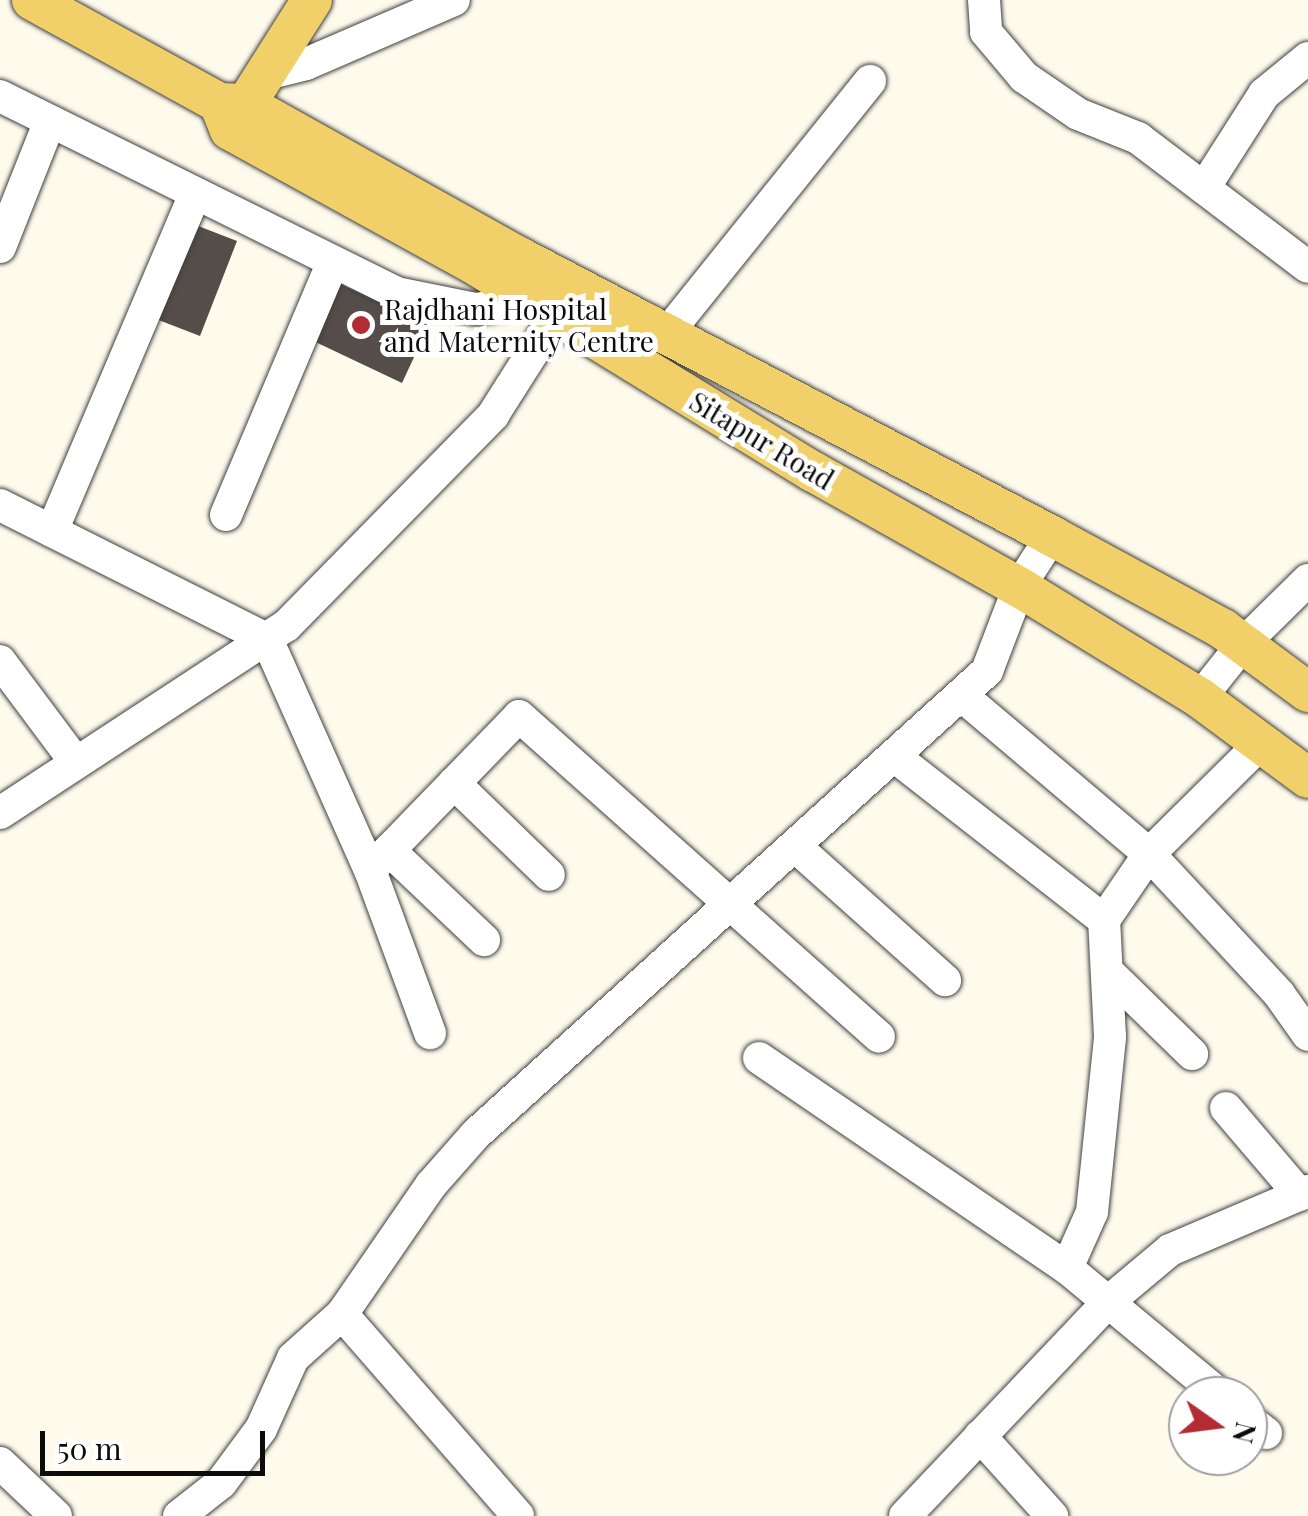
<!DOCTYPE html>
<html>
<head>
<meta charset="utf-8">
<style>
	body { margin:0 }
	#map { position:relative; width:1308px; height:1516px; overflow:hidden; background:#fefaec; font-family:"Playfair Display",serif }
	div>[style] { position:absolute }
	.building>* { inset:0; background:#544d49 }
	.roads { filter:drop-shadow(0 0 2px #3f3f3f) drop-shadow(0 0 2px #3f3f3f) }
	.minor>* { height:32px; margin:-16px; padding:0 16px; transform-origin:16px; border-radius:16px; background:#fff }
	.major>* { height:40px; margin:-20px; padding:0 20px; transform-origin:20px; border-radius:20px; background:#f1d069 }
	.dots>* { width:28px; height:28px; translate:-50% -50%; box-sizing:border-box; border:5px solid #fff; border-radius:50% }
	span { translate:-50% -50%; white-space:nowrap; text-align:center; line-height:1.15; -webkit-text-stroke:10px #fff; paint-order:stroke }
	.poi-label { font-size:28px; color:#0c0c0c }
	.left { translate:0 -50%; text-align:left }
	.street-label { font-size:28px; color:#0c0c0c }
	.north { position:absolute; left:1168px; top:1376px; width:100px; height:100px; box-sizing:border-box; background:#fff; border:2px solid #9e9e9e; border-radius:50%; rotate:104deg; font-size:28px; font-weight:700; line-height:40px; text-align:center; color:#0c0c0c }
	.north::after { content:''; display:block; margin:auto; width:35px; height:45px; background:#b32c33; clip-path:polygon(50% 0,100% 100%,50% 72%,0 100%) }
	.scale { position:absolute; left:40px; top:1431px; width:225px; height:45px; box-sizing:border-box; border:5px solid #0c0c0c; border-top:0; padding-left:12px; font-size:30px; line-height:35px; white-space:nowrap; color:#0c0c0c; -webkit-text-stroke:8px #fff; paint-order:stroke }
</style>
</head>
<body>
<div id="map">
	<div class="building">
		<div style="clip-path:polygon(193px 224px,237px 241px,200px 336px,156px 319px)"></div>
		<div style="clip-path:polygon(334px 281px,429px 325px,402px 383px,307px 338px)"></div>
	</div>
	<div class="roads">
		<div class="minor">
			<div style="left:984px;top:0;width:32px;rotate:86deg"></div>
			<div style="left:986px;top:32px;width:59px;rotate:49.8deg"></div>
			<div style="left:1024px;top:77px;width:65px;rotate:34.4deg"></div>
			<div style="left:1078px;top:114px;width:65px;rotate:21.8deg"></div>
			<div style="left:1138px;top:138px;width:213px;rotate:37.2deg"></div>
			<div style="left:262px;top:75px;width:45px;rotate:-14deg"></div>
			<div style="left:306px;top:64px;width:161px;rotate:-23.4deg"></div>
			<div style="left:0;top:96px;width:442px;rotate:26.4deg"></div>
			<div style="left:396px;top:293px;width:82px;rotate:11.3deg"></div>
			<div style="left:476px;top:309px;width:58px;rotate:-9deg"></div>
			<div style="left:1204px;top:188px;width:112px;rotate:-57.4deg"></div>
			<div style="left:1264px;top:94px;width:57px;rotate:-39.3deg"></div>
			<div style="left:0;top:247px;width:133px;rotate:-68.4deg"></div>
			<div style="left:669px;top:331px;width:321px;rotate:-51.2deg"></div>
			<div style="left:0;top:505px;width:299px;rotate:26.7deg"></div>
			<div style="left:267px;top:639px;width:253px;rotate:66deg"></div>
			<div style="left:370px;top:870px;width:174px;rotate:69.8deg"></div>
			<div style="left:226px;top:515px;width:275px;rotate:-67.1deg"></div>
			<div style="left:52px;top:531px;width:366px;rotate:-67deg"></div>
			<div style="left:0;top:661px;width:124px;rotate:53.2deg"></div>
			<div style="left:961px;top:695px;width:246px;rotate:40.2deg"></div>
			<div style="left:1149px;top:854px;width:191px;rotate:47.1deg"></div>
			<div style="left:1279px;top:994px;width:50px;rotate:54.7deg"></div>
			<div style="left:1200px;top:698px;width:69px;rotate:-51.5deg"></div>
			<div style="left:1243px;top:644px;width:91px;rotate:-44.6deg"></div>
			<div style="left:894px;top:756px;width:266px;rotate:38deg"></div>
			<div style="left:454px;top:783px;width:132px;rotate:44.1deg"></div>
			<div style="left:0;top:813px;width:342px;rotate:-33.2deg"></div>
			<div style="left:286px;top:626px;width:296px;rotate:-45.5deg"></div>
			<div style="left:493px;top:415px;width:120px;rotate:-57.6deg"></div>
			<div style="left:796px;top:847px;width:200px;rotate:41.8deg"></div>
			<div style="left:389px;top:850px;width:131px;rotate:43.5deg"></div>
			<div style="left:370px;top:870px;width:214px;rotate:-45.9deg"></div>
			<div style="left:519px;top:716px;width:482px;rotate:41.7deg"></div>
			<div style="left:1107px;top:971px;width:119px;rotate:44.3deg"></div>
			<div style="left:759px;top:1058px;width:373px;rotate:34.3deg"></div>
			<div style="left:1067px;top:1268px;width:200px;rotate:39.7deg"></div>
			<div style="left:1226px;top:1108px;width:114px;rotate:49.6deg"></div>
			<div style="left:1067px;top:1268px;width:61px;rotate:-65.9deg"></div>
			<div style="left:1092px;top:1212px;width:176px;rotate:-84.1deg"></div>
			<div style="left:1110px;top:1037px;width:117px;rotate:-92.9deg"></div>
			<div style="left:1104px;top:920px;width:80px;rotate:-55.7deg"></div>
			<div style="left:1149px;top:854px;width:159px;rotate:-44.7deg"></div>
			<div style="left:342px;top:1314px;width:268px;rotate:48.9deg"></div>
			<div style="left:1248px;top:1419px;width:23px;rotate:38deg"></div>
			<div style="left:980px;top:1436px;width:108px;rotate:48deg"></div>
			<div style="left:0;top:1463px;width:77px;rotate:43.4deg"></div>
			<div style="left:179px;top:1516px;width:53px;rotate:-38.2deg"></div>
			<div style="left:221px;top:1483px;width:67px;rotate:-53.5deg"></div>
			<div style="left:261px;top:1429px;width:78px;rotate:-65.7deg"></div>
			<div style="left:293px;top:1358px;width:66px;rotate:-41.9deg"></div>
			<div style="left:342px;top:1314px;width:157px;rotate:-55.4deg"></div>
			<div style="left:431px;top:1185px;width:68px;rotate:-48.6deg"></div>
			<div style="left:476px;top:1134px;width:690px;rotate:-42.18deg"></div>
			<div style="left:987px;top:671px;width:90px;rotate:-69.1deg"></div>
			<div style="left:1019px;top:587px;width:61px;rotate:-57.1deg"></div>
			<div style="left:905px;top:1516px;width:295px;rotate:-46.5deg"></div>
			<div style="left:1108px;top:1302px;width:81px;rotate:-40deg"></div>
			<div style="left:1170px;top:1250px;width:150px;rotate:-23.1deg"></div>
		</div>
		<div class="major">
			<div style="left:32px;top:0;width:213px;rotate:28.8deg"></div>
			<div style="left:232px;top:126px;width:149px;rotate:-57.6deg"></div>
			<div style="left:1308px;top:692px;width:106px;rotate:-143.5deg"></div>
			<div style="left:1223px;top:629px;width:195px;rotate:-151.5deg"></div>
			<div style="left:1052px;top:536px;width:604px;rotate:-152.37deg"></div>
			<div style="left:517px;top:256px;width:312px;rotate:-150.8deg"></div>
			<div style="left:245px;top:104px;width:26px;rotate:-178deg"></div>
			<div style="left:219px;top:103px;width:29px;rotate:68deg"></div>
			<div style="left:230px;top:130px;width:276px;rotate:28.8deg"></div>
			<div style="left:472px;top:263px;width:399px;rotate:31.5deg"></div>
			<div style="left:812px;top:471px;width:237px;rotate:29.3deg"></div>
			<div style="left:1019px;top:587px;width:212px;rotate:31.5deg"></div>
			<div style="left:1200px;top:698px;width:134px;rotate:36.5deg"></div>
		</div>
	</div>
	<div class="dots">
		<div style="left:361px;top:325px;background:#b32c33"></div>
	</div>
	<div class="poi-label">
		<span class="left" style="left:384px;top:325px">Rajdhani Hospital<br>and Maternity Centre</span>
	</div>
	<div class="street-label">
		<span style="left:762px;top:440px;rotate:31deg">Sitapur Road</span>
	</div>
	<div class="north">N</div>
	<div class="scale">50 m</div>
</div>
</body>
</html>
